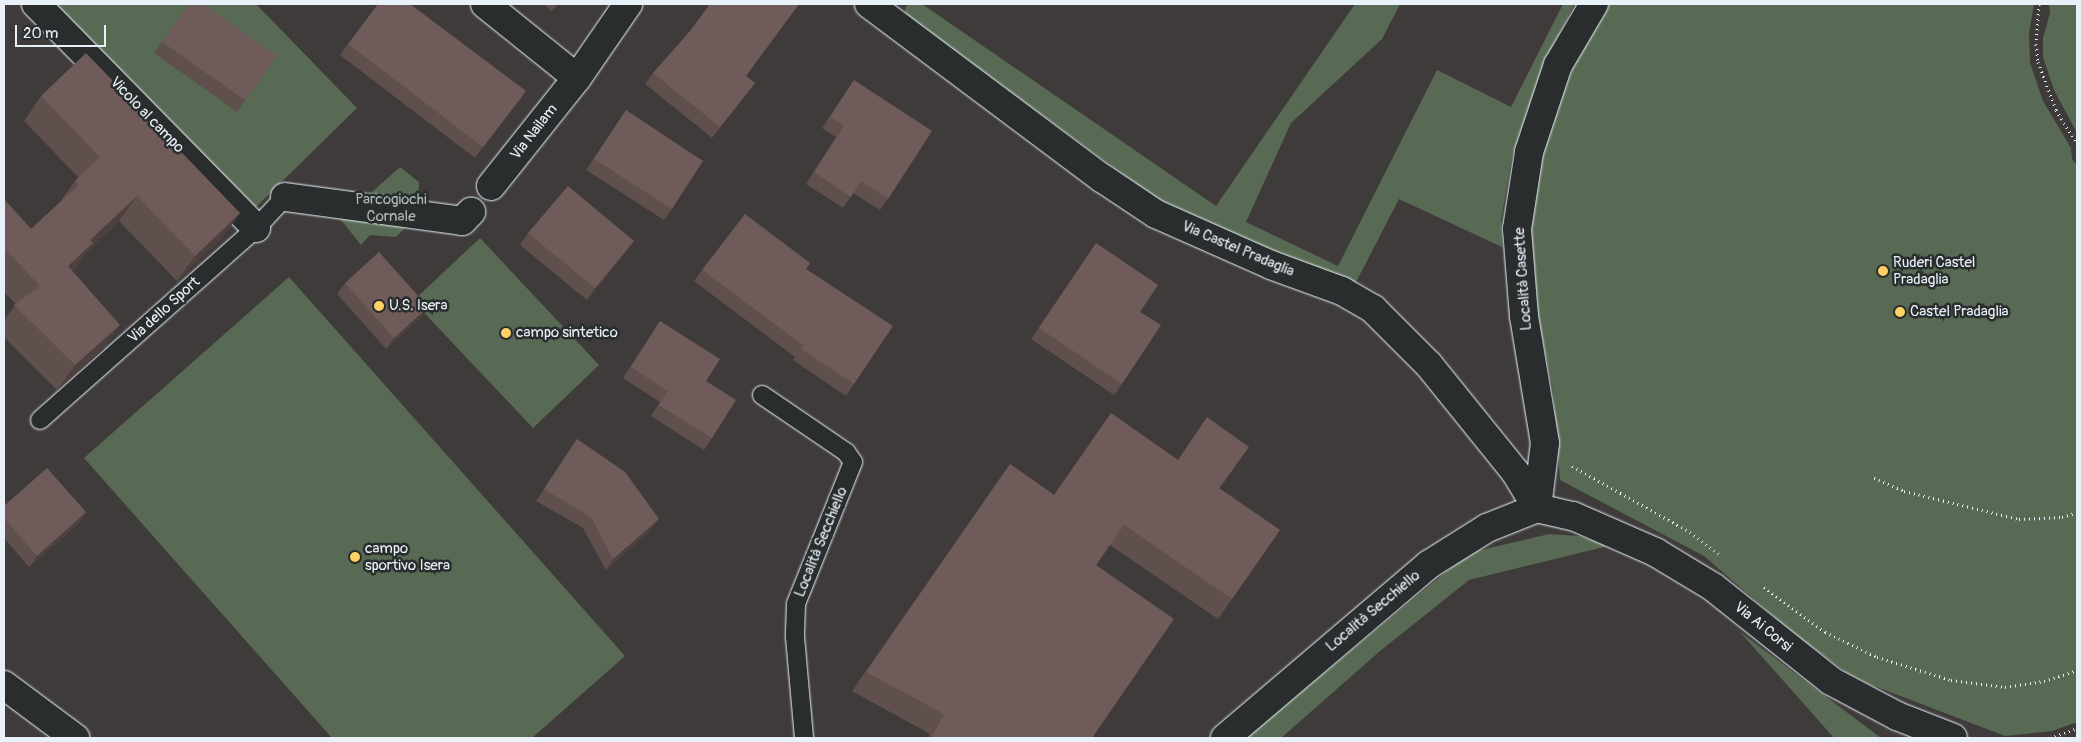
<!DOCTYPE html>
<html>
<head>
<meta charset="utf-8">
<style>
	body { margin:0 }
	#map { position:relative; width:2081px; height:742px; overflow:hidden; background:#3f3b3b; font-family:Pangolin,sans-serif }
	div>[style] { position:absolute }
	.green>* { inset:0; background:#586a53 }
	.path>* { height:3px; margin-top:-1.5px; transform-origin:0; background:repeating-linear-gradient(90deg,#e8f1f8 0 1px,transparent 0 5px) }
	.roads { filter:drop-shadow(0 0 1px #e8f1f8) drop-shadow(0 0 1px #e8f1f8) }
	.lane>* { height:18px; margin:-9px; padding:0 9px; transform-origin:9px; border-radius:9px; background:#2a2d2e }
	.street>* { height:28px; margin:-14px; padding:0 14px; transform-origin:14px; border-radius:14px; background:#2a2d2e }
	.secondary>* { height:28px; margin:-14px; padding:0 14px; transform-origin:14px; border-radius:14px; background:#2a2d2e }
	.wall>* { inset:0; background:#5f4f4d }
	.shaded-wall>* { inset:0; background:#4e403f }
	.building>* { inset:0; background:#6f5c5a }
	.dots>* { width:14px; height:14px; translate:-50% -50%; box-sizing:border-box; border:2px solid #2a2d2e; border-radius:50% }
	span { translate:-50% -50%; white-space:nowrap; text-align:center; line-height:1.15; -webkit-text-stroke:5px #2a2d2e; paint-order:stroke }
	.street-label { font-size:15px; color:#e8f1f8 }
	.park-label { font-size:15px; color:#aebbb6 }
	.poi-label { font-size:15px; color:#e8f1f8 }
	.left { translate:0 -50%; text-align:left }
	.frame { position:absolute; inset:0; border:5px solid #e8f1f8; pointer-events:none }
	.scale { position:absolute; left:15px; top:25px; width:91px; height:22px; box-sizing:border-box; border:2px solid #e8f1f8; border-top:0; padding-left:6px; font-size:15px; line-height:18px; white-space:nowrap; color:#e8f1f8; -webkit-text-stroke:4px #2a2d2e; paint-order:stroke }
</style>
</head>
<body>
<div id="map">
	<div class="green">
		<div style="clip-path:polygon(49px 4px,256px 4px,357px 108px,251px 212px)"></div>
		<div style="clip-path:polygon(907px 4px,922px 4px,1216px 206px,1355px 4px,1400px 4px,1382px 39px,1291px 123px,1246px 222px,1338px 266px,1437px 70px,1511px 107px,1563px 4px,1574px 4px,1545px 63px,1512px 156px,1501px 220px,1502px 247px,1399px 199px,1355px 284px,1239px 238px,1161px 202px,904px 14px)"></div>
		<div style="clip-path:polygon(1607px 4px,2034px 4px,2029px 33px,2030px 63px,2043px 101px,2071px 148px,2072px 159px,2077px 165px,2077px 722px,2052px 731px,2005px 736px,1869px 684px,1846px 672px,1797px 636px,1704px 556px,1560px 480px,1553px 390px,1533px 294px,1530px 216px,1544px 142px,1574px 65px)"></div>
		<div style="clip-path:polygon(2049px 4px,2077px 4px,2077px 133px,2054px 90px,2043px 57px,2043px 38px,2050px 13px)"></div>
		<div style="clip-path:polygon(400px 167px,419px 182px,418px 215px,396px 237px,370px 235px,361px 245px,325px 200px,362px 201px)"></div>
		<div style="clip-path:polygon(480px 238px,599px 365px,533px 428px,413px 301px)"></div>
		<div style="clip-path:polygon(289px 277px,625px 656px,532px 738px,332px 738px,84px 458px)"></div>
		<div style="clip-path:polygon(1549px 534px,1579px 536px,1608px 546px,1469px 580px,1380px 651px,1281px 738px,1246px 738px,1459px 561px,1477px 551px)"></div>
		<div style="clip-path:polygon(1740px 632px,1881px 738px,1834px 738px)"></div>
	</div>
	<div class="path">
		<div style="left:2039px;top:4px;width:40px;rotate:94.3deg"></div>
		<div style="left:2036px;top:44px;width:18px;rotate:84deg"></div>
		<div style="left:2038px;top:62px;width:51px;rotate:69.4deg"></div>
		<div style="left:2056px;top:110px;width:39px;rotate:58deg"></div>
		<div style="left:1572px;top:466px;width:135px;rotate:29.2deg"></div>
		<div style="left:1690px;top:532px;width:36px;rotate:37deg"></div>
		<div style="left:1874px;top:478px;width:33px;rotate:23deg"></div>
		<div style="left:1904px;top:491px;width:118px;rotate:13.7deg"></div>
		<div style="left:2019px;top:519px;width:43px;rotate:-2.7deg"></div>
		<div style="left:2062px;top:517px;width:16px;rotate:-18deg"></div>
		<div style="left:1764px;top:587px;width:76px;rotate:36.4deg"></div>
		<div style="left:1825px;top:632px;width:58px;rotate:25.7deg"></div>
		<div style="left:1877px;top:657px;width:77px;rotate:17.3deg"></div>
		<div style="left:1951px;top:680px;width:54px;rotate:7.4deg"></div>
		<div style="left:2005px;top:687px;width:39px;rotate:-9deg"></div>
		<div style="left:2044px;top:681px;width:35px;rotate:-18deg"></div>
		<div style="left:2050px;top:738px;width:29px;rotate:-20deg"></div>
	</div>
	<div class="roads">
		<div class="lane">
			<div style="left:762px;top:395px;width:102px;rotate:34.2deg"></div>
			<div style="left:846px;top:452px;width:12px;rotate:55deg"></div>
			<div style="left:853px;top:462px;width:153px;rotate:111.9deg"></div>
			<div style="left:796px;top:604px;width:33px;rotate:92deg"></div>
			<div style="left:795px;top:637px;width:101px;rotate:84.9deg"></div>
			<div style="left:40px;top:420px;width:289px;rotate:-41.6deg"></div>
			<div style="left:256px;top:228px;width:42px;rotate:-46.9deg"></div>
		</div>
		<div class="street">
			<div style="left:36px;top:4px;width:314px;rotate:45.5deg"></div>
			<div style="left:485px;top:4px;width:118px;rotate:38.8deg"></div>
			<div style="left:869px;top:4px;width:291px;rotate:36.8deg"></div>
			<div style="left:1102px;top:178px;width:65px;rotate:33.7deg"></div>
			<div style="left:1156px;top:214px;width:126px;rotate:23.9deg"></div>
			<div style="left:1271px;top:265px;width:76px;rotate:20.1deg"></div>
			<div style="left:1342px;top:291px;width:36px;rotate:30deg"></div>
			<div style="left:1373px;top:309px;width:79px;rotate:45deg"></div>
			<div style="left:1429px;top:365px;width:139px;rotate:51.1deg"></div>
			<div style="left:1516px;top:473px;width:41px;rotate:59deg"></div>
			<div style="left:1537px;top:508px;width:37px;rotate:13deg"></div>
			<div style="left:1573px;top:516px;width:90px;rotate:23.7deg"></div>
			<div style="left:1655px;top:552px;width:68px;rotate:31.1deg"></div>
			<div style="left:1713px;top:587px;width:151px;rotate:38.5deg"></div>
			<div style="left:1831px;top:681px;width:75px;rotate:27.9deg"></div>
			<div style="left:1897px;top:716px;width:60px;rotate:21.4deg"></div>
			<div style="left:491px;top:186px;width:138px;rotate:-51.5deg"></div>
			<div style="left:577px;top:78px;width:90px;rotate:-55.4deg"></div>
			<div style="left:285px;top:197px;width:179px;rotate:7.7deg"></div>
			<div style="left:462px;top:221px;width:13px;rotate:-45deg"></div>
			<div style="left:1537px;top:508px;width:65px;rotate:-83deg"></div>
			<div style="left:1545px;top:443px;width:129px;rotate:-99.4deg"></div>
			<div style="left:1524px;top:316px;width:87px;rotate:-94.6deg"></div>
			<div style="left:1517px;top:229px;width:78px;rotate:-81.1deg"></div>
			<div style="left:1529px;top:152px;width:92px;rotate:-71.6deg"></div>
			<div style="left:1558px;top:65px;width:71px;rotate:-59.5deg"></div>
			<div style="left:1225px;top:738px;width:267px;rotate:-40.4deg"></div>
			<div style="left:1428px;top:565px;width:70px;rotate:-32.1deg"></div>
			<div style="left:1487px;top:528px;width:54px;rotate:-21.8deg"></div>
		</div>
		<div class="secondary">
			<div style="left:4px;top:685px;width:89px;rotate:36.7deg"></div>
		</div>
	</div>
	<div class="wall">
		<div style="clip-path:polygon(189px 4px,277px 56px,237px 112px,154px 53px)"></div>
		<div style="clip-path:polygon(543px 4px,558px 4px,552px 11px)"></div>
		<div style="clip-path:polygon(348px 44px,526px 91px,475px 158px,340px 55px)"></div>
		<div style="clip-path:polygon(653px 73px,746px 76px,755px 83px,747px 94px,712px 138px,645px 84px)"></div>
		<div style="clip-path:polygon(854px 80px,888px 199px,880px 210px,853px 193px,843px 208px,806px 184px,836px 137px,822px 128px)"></div>
		<div style="clip-path:polygon(41px 96px,240px 213px,222px 238px,177px 281px,119px 221px,87px 252px,76px 268px,72px 271px,103px 350px,57px 390px,4px 337px,4px 320px,16px 304px,4px 292px,4px 199px,31px 229px,60px 202px,75px 181px,78px 177px,24px 121px)"></div>
		<div style="clip-path:polygon(626px 110px,672px 209px,664px 220px,586px 170px)"></div>
		<div style="clip-path:polygon(528px 233px,626px 252px,587px 300px,520px 245px)"></div>
		<div style="clip-path:polygon(1088px 255px,1140px 312px,1122px 384px,1114px 395px,1031px 339px)"></div>
		<div style="clip-path:polygon(806px 269px,854px 384px,846px 396px,793px 360px,795px 357px,694px 281px,702px 270px)"></div>
		<div style="clip-path:polygon(345px 283px,428px 307px,420px 318px,386px 349px,337px 294px)"></div>
		<div style="clip-path:polygon(660px 321px,706px 381px,712px 438px,704px 450px,651px 416px,660px 402px,623px 378px)"></div>
		<div style="clip-path:polygon(577px 439px,651px 530px,606px 570px,583px 528px,536px 501px)"></div>
		<div style="clip-path:polygon(1178px 460px,1235px 467px,1219px 489px,1280px 530px,1218px 619px,1110px 545px,1096px 565px,1092px 738px,928px 738px,930px 734px,852px 691px,1010px 464px,1054px 495px)"></div>
		<div style="clip-path:polygon(4px 506px,86px 512px,78px 524px,29px 567px,4px 538px)"></div>
	</div>
	<div class="shaded-wall">
		<div style="clip-path:polygon(755px 83px,747px 94px,712px 138px,720px 127px)"></div>
		<div style="clip-path:polygon(526px 91px,518px 103px,475px 158px,483px 147px)"></div>
		<div style="clip-path:polygon(137px 196px,119px 221px,87px 252px,76px 268px,50px 291px,68px 266px,90px 240px)"></div>
		<div style="clip-path:polygon(240px 213px,222px 238px,177px 281px,195px 256px)"></div>
		<div style="clip-path:polygon(634px 241px,626px 252px,587px 300px,595px 288px)"></div>
		<div style="clip-path:polygon(428px 307px,420px 318px,386px 349px,394px 338px)"></div>
		<div style="clip-path:polygon(120px 325px,103px 350px,57px 390px,75px 365px)"></div>
		<div style="clip-path:polygon(86px 512px,78px 524px,29px 567px,37px 556px)"></div>
		<div style="clip-path:polygon(659px 519px,651px 530px,606px 570px,613px 559px)"></div>
	</div>
	<div class="building">
		<div style="clip-path:polygon(189px 4px,204px 4px,277px 56px,245px 100px,162px 42px)"></div>
		<div style="clip-path:polygon(378px 4px,410px 4px,526px 91px,483px 147px,348px 44px)"></div>
		<div style="clip-path:polygon(710px 4px,799px 4px,746px 76px,755px 83px,720px 127px,653px 73px,690px 31px)"></div>
		<div style="clip-path:polygon(86px 53px,240px 213px,195px 256px,137px 196px,90px 240px,93px 243px,68px 266px,120px 325px,75px 365px,14px 305px,40px 286px,7px 251px,4px 254px,4px 199px,31px 229px,79px 185px,75px 181px,100px 157px,41px 96px)"></div>
		<div style="clip-path:polygon(854px 80px,932px 131px,888px 199px,861px 181px,851px 197px,814px 172px,844px 126px,830px 117px)"></div>
		<div style="clip-path:polygon(626px 110px,703px 161px,672px 209px,594px 159px)"></div>
		<div style="clip-path:polygon(568px 186px,634px 241px,595px 288px,528px 233px)"></div>
		<div style="clip-path:polygon(745px 214px,810px 263px,806px 269px,893px 326px,854px 384px,801px 349px,803px 345px,702px 270px)"></div>
		<div style="clip-path:polygon(1096px 243px,1158px 285px,1140px 312px,1161px 325px,1122px 384px,1039px 328px)"></div>
		<div style="clip-path:polygon(379px 252px,428px 307px,394px 338px,345px 283px)"></div>
		<div style="clip-path:polygon(660px 321px,720px 359px,706px 381px,736px 400px,712px 438px,659px 405px,668px 391px,631px 367px)"></div>
		<div style="clip-path:polygon(1111px 413px,1178px 460px,1207px 417px,1249px 447px,1219px 488px,1280px 530px,1232px 599px,1124px 525px,1096px 565px,1174px 619px,1092px 738px,934px 738px,933px 735px,944px 714px,866px 672px,1010px 464px,1054px 495px)"></div>
		<div style="clip-path:polygon(577px 439px,625px 472px,659px 519px,613px 559px,591px 517px,544px 489px)"></div>
		<div style="clip-path:polygon(47px 468px,86px 512px,37px 556px,4px 518px,4px 506px)"></div>
	</div>
	<div class="dots">
		<div style="left:1883px;top:271px;background:#ffd166"></div>
		<div style="left:379px;top:306px;background:#ffd166"></div>
		<div style="left:1900px;top:312px;background:#ffd166"></div>
		<div style="left:506px;top:333px;background:#ffd166"></div>
		<div style="left:355px;top:557px;background:#ffd166"></div>
	</div>
	<div class="street-label">
		<span style="left:147px;top:115px;rotate:46deg">Vicolo al campo</span>
		<span style="left:534px;top:132px;rotate:-52deg">Via Nailam</span>
		<span style="left:1238px;top:249px;rotate:23deg">Via Castel Pradaglia</span>
		<span style="left:1523px;top:279px;rotate:-94deg">Località Casette</span>
		<span style="left:164px;top:310px;rotate:-42deg">Via dello Sport</span>
		<span style="left:821px;top:542px;rotate:-68deg">Località Secchiello</span>
		<span style="left:1373px;top:611px;rotate:-40deg">Località Secchiello</span>
		<span style="left:1763px;top:627px;rotate:39deg">Via Ai Corsi</span>
	</div>
	<div class="park-label">
		<span style="left:391px;top:208px">Parcogiochi<br>Cornale</span>
	</div>
	<div class="poi-label">
		<span class="left" style="left:1893px;top:271px">Ruderi Castel<br>Pradaglia</span>
		<span class="left" style="left:389px;top:306px">U.S. Isera</span>
		<span class="left" style="left:1910px;top:312px">Castel Pradaglia</span>
		<span class="left" style="left:516px;top:333px">campo sintetico</span>
		<span class="left" style="left:365px;top:557px">campo<br>sportivo Isera</span>
	</div>
	<div class="frame"></div>
	<div class="scale">20 m</div>
</div>
</body>
</html>
